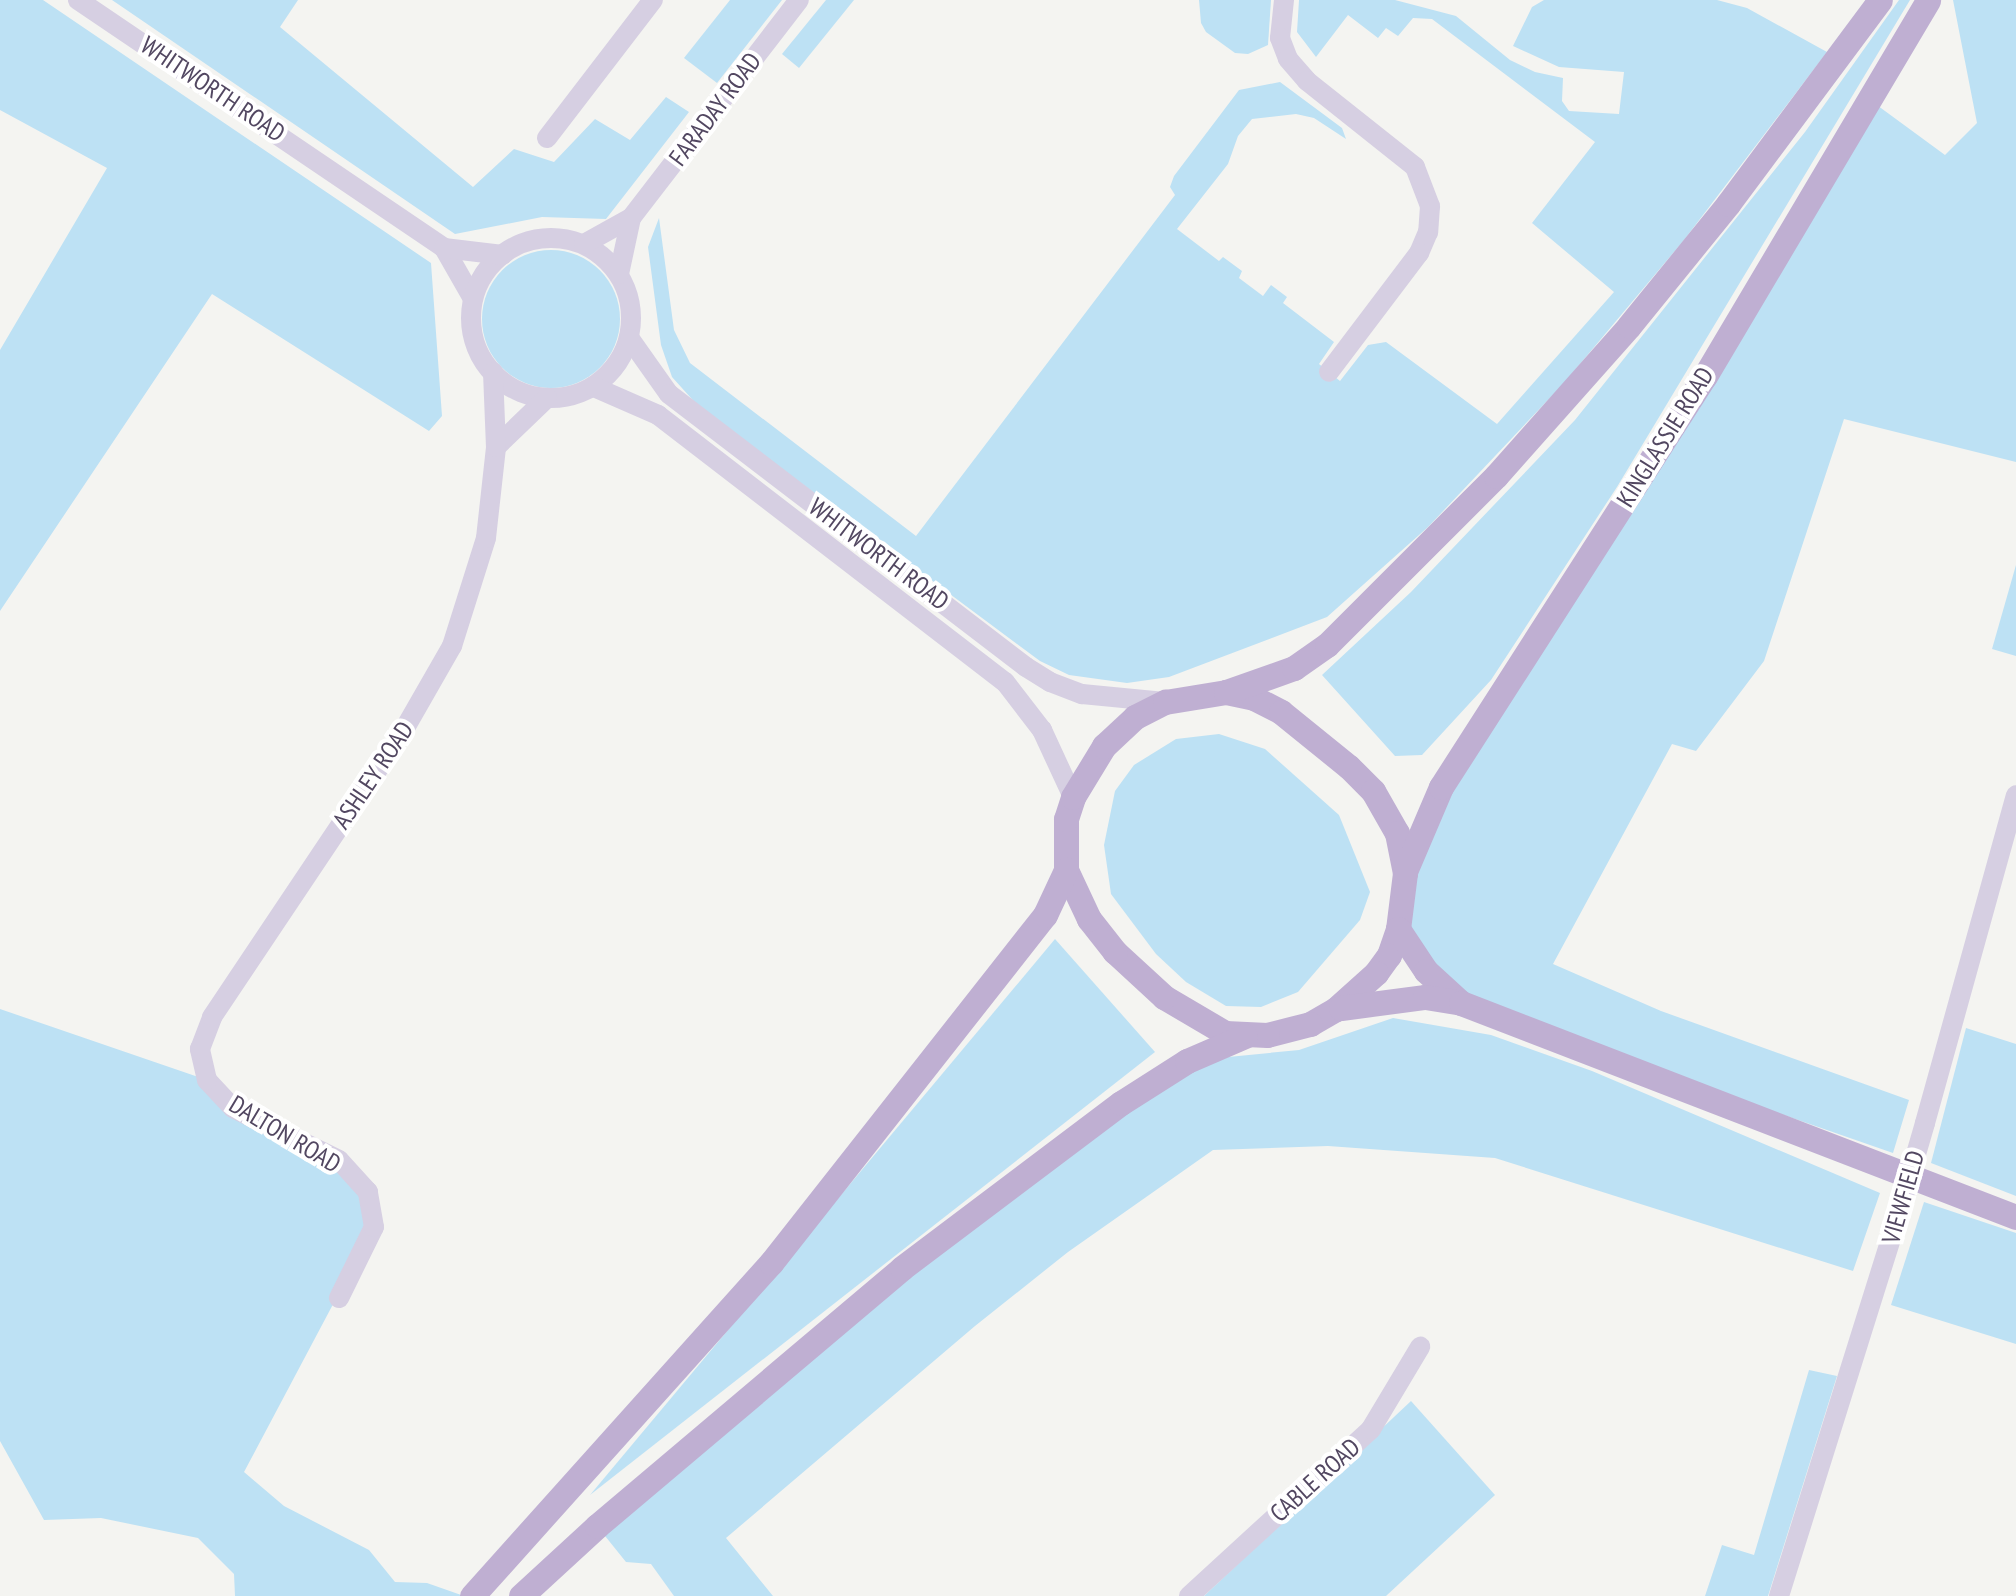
<!DOCTYPE html>
<html>
<head>
<meta charset="utf-8">
<style>
	body { margin:0 }
	#map { position:relative; width:2016px; height:1596px; overflow:hidden; background:#f4f4f1; font-family:"PT Sans Narrow",sans-serif }
	div>[style] { position:absolute }
	.green>* { inset:0; background:#bde1f4 }
	.round { border-radius:50% }
	.minor>* { height:20px; margin:-10px; padding:0 10px; transform-origin:10px; border-radius:10px; background:#d6cfe2 }
	.minor>.ring { margin:-10px; padding:0; box-sizing:content-box; background:none; border:20px solid #d6cfe2; border-radius:50% }
	.major>* { height:25px; margin:-12.5px; padding:0 12.5px; transform-origin:12.5px; border-radius:12.5px; background:#bfafd2 }
	.minor-bridge>* { height:20px; margin:-10px; padding:0 10px; transform-origin:10px; border-radius:10px; background:#d6cfe2 }
	span { translate:-50% -50%; white-space:nowrap; text-align:center; line-height:1.15; -webkit-text-stroke:8px #fff; paint-order:stroke }
	.street-label { font-size:25px; color:#524761 }
</style>
</head>
<body>
<div id="map">
	<div class="green">
		<div style="clip-path:polygon(0 0,43px 0,431px 263px,442px 416px,429px 431px,212px 294px,0 611px,0 350px,107px 168px,0 110px)"></div>
		<div style="clip-path:polygon(112px 0,298px 0,280px 27px,473px 187px,514px 149px,554px 162px,595px 119px,630px 140px,666px 97px,689px 112px,606px 219px,542px 217px,455px 234px)"></div>
		<div style="clip-path:polygon(730px 0,782px 0,717px 83px,684px 58px)"></div>
		<div style="clip-path:polygon(826px 0,854px 0,799px 68px,782px 54px)"></div>
		<div style="clip-path:polygon(1199px 0,1271px 0,1268px 45px,1248px 54px,1235px 53px,1206px 32px,1201px 23px)"></div>
		<div style="clip-path:polygon(1299px 0,1395px 0,1456px 16px,1510px 60px,1535px 72px,1563px 78px,1562px 101px,1569px 111px,1619px 114px,1624px 72px,1559px 67px,1513px 46px,1532px 7px,1544px 0,1717px 0,1747px 8px,1827px 52px,1684px 240px,1564px 383px,1428px 527px,1327px 617px,1169px 677px,1127px 683px,1069px 675px,1040px 661px,700px 408px,672px 377px,661px 345px,648px 247px,659px 218px,674px 330px,690px 363px,916px 536px,1175px 195px,1170px 187px,1174px 176px,1239px 90px,1280px 82px,1342px 128px,1346px 139px,1314px 118px,1296px 114px,1252px 119px,1238px 136px,1228px 164px,1177px 229px,1219px 261px,1223px 257px,1242px 271px,1239px 278px,1263px 296px,1271px 285px,1287px 297px,1283px 303px,1334px 342px,1319px 364px,1340px 381px,1368px 345px,1386px 342px,1497px 424px,1614px 292px,1532px 223px,1595px 142px,1432px 19px,1413px 18px,1398px 36px,1386px 28px,1378px 38px,1348px 15px,1316px 57px,1297px 32px)"></div>
		<div style="clip-path:polygon(1899px 0,1910px 0,1617px 487px,1491px 680px,1422px 755px,1395px 756px,1322px 675px,1411px 592px,1575px 420px,1805px 132px)"></div>
		<div style="clip-path:polygon(1953px 0,2016px 0,2016px 462px,1844px 419px,1764px 661px,1696px 751px,1672px 744px,1553px 964px,1661px 1011px,1909px 1100px,1893px 1153px,1461px 1003px,1412px 951px,1405px 896px,1411px 849px,1870px 100px,1945px 155px,1977px 123px)"></div>
		<div class="round" style="left:482px;top:250px;width:138px;height:138px"></div>
		<div style="clip-path:polygon(2016px 565px,2016px 656px,1992px 649px)"></div>
		<div style="clip-path:polygon(1219px 734px,1265px 749px,1339px 815px,1370px 892px,1360px 920px,1298px 992px,1261px 1007px,1226px 1006px,1186px 982px,1156px 954px,1111px 894px,1104px 845px,1115px 791px,1134px 765px,1176px 739px)"></div>
		<div style="clip-path:polygon(1055px 939px,1155px 1052px,590px 1495px)"></div>
		<div style="clip-path:polygon(0 1009px,207px 1080px,233px 1108px,339px 1160px,368px 1192px,374px 1227px,244px 1472px,284px 1506px,369px 1550px,395px 1582px,427px 1583px,464px 1596px,235px 1596px,234px 1574px,198px 1538px,101px 1518px,44px 1520px,0 1441px)"></div>
		<div style="clip-path:polygon(1393px 1018px,1491px 1035px,1592px 1071px,1880px 1193px,1853px 1271px,1495px 1158px,1328px 1146px,1213px 1150px,1068px 1252px,975px 1326px,726px 1538px,773px 1596px,674px 1596px,651px 1564px,626px 1562px,597px 1526px,902px 1268px,1187px 1061px,1299px 1050px)"></div>
		<div style="clip-path:polygon(1966px 1028px,2016px 1044px,2016px 1196px,1931px 1163px)"></div>
		<div style="clip-path:polygon(1924px 1202px,2016px 1233px,2016px 1344px,1891px 1305px)"></div>
		<div style="clip-path:polygon(1809px 1370px,1837px 1376px,1768px 1596px,1705px 1596px,1722px 1545px,1754px 1555px)"></div>
		<div style="clip-path:polygon(1411px 1401px,1495px 1495px,1386px 1596px,1204px 1596px)"></div>
	</div>
	<div class="minor">
		<div style="left:78px;top:0;width:442px;rotate:34.1deg"></div>
		<div style="left:444px;top:248px;width:56px;rotate:60.3deg"></div>
		<div style="left:1284px;top:0;width:38px;rotate:96deg"></div>
		<div style="left:1280px;top:38px;width:22px;rotate:69deg"></div>
		<div style="left:1288px;top:59px;width:29px;rotate:49deg"></div>
		<div style="left:1307px;top:81px;width:138px;rotate:38.5deg"></div>
		<div style="left:1415px;top:167px;width:42px;rotate:69deg"></div>
		<div style="left:1430px;top:206px;width:26px;rotate:94deg"></div>
		<div style="left:1428px;top:232px;width:23px;rotate:113deg"></div>
		<div style="left:1419px;top:253px;width:149px;rotate:127.1deg"></div>
		<div style="left:547px;top:138px;width:174px;rotate:-52.5deg"></div>
		<div class="ring" style="left:471px;top:238px;width:140px;height:140px"></div>
		<div style="left:584px;top:244px;width:54px;rotate:-29deg"></div>
		<div style="left:631px;top:218px;width:275px;rotate:-52.4deg"></div>
		<div style="left:444px;top:248px;width:59px;rotate:6.8deg"></div>
		<div style="left:619px;top:274px;width:57px;rotate:-77.9deg"></div>
		<div style="left:630px;top:339px;width:67px;rotate:54.7deg"></div>
		<div style="left:669px;top:394px;width:449px;rotate:37.4deg"></div>
		<div style="left:1026px;top:667px;width:28px;rotate:32deg"></div>
		<div style="left:1050px;top:682px;width:34px;rotate:21deg"></div>
		<div style="left:1082px;top:694px;width:83px;rotate:5.5deg"></div>
		<div style="left:594px;top:387px;width:70px;rotate:23.6deg"></div>
		<div style="left:658px;top:415px;width:438px;rotate:37.6deg"></div>
		<div style="left:1005px;top:682px;width:61px;rotate:52.4deg"></div>
		<div style="left:1042px;top:730px;width:74px;rotate:65.2deg"></div>
		<div style="left:496px;top:447px;width:71px;rotate:-43.9deg"></div>
		<div style="left:1925px;top:1123px;width:340px;rotate:-74.5deg"></div>
		<div style="left:339px;top:1298px;width:79px;rotate:-63.8deg"></div>
		<div style="left:374px;top:1227px;width:36px;rotate:-100deg"></div>
		<div style="left:368px;top:1192px;width:43px;rotate:-132.2deg"></div>
		<div style="left:339px;top:1160px;width:118px;rotate:-153.9deg"></div>
		<div style="left:233px;top:1108px;width:38px;rotate:-133deg"></div>
		<div style="left:207px;top:1080px;width:32px;rotate:-103deg"></div>
		<div style="left:200px;top:1049px;width:34px;rotate:-69deg"></div>
		<div style="left:212px;top:1017px;width:339px;rotate:-56.2deg"></div>
		<div style="left:401px;top:735px;width:103px;rotate:-60.2deg"></div>
		<div style="left:452px;top:646px;width:113px;rotate:-72.5deg"></div>
		<div style="left:486px;top:538px;width:92px;rotate:-83.7deg"></div>
		<div style="left:496px;top:447px;width:75px;rotate:-92.3deg"></div>
		<div style="left:1189px;top:1596px;width:247px;rotate:-42.5deg"></div>
		<div style="left:1371px;top:1429px;width:96px;rotate:-59.1deg"></div>
		<div style="left:1779px;top:1596px;width:391px;rotate:-72.6deg"></div>
	</div>
	<div class="major">
		<div style="left:1226px;top:692px;width:29px;rotate:12deg"></div>
		<div style="left:1254px;top:698px;width:30px;rotate:27deg"></div>
		<div style="left:1281px;top:712px;width:87px;rotate:39deg"></div>
		<div style="left:1349px;top:767px;width:34px;rotate:45deg"></div>
		<div style="left:1373px;top:791px;width:48px;rotate:60.3deg"></div>
		<div style="left:1397px;top:833px;width:41px;rotate:78.7deg"></div>
		<div style="left:1405px;top:873px;width:56px;rotate:97.1deg"></div>
		<div style="left:1398px;top:929px;width:28px;rotate:109deg"></div>
		<div style="left:1389px;top:955px;width:22px;rotate:126deg"></div>
		<div style="left:1376px;top:973px;width:54px;rotate:138deg"></div>
		<div style="left:1336px;top:1009px;width:30px;rotate:150deg"></div>
		<div style="left:1310px;top:1024px;width:44px;rotate:165.7deg"></div>
		<div style="left:1267px;top:1035px;width:42px;rotate:-177.3deg"></div>
		<div style="left:1225px;top:1033px;width:71px;rotate:-149.5deg"></div>
		<div style="left:1164px;top:997px;width:67px;rotate:-137.4deg"></div>
		<div style="left:1115px;top:952px;width:42px;rotate:-128.2deg"></div>
		<div style="left:1089px;top:919px;width:54px;rotate:-115.1deg"></div>
		<div style="left:1066px;top:870px;width:51px;rotate:-90deg"></div>
		<div style="left:1066px;top:819px;width:23px;rotate:-72deg"></div>
		<div style="left:1073px;top:797px;width:60px;rotate:-58.7deg"></div>
		<div style="left:1104px;top:746px;width:42px;rotate:-43.1deg"></div>
		<div style="left:1135px;top:717px;width:34px;rotate:-27deg"></div>
		<div style="left:1165px;top:702px;width:62px;rotate:-9.3deg"></div>
		<div style="left:1226px;top:692px;width:72px;rotate:-19.4deg"></div>
		<div style="left:1294px;top:668px;width:40px;rotate:-34.9deg"></div>
		<div style="left:1327px;top:645px;width:239px;rotate:-45deg"></div>
		<div style="left:1496px;top:476px;width:200px;rotate:-48.4deg"></div>
		<div style="left:1629px;top:326px;width:157px;rotate:-50.9deg"></div>
		<div style="left:1728px;top:204px;width:254px;rotate:-53.3deg"></div>
		<div style="left:1406px;top:869px;width:89px;rotate:-66.9deg"></div>
		<div style="left:1441px;top:787px;width:488px;rotate:-57.3deg"></div>
		<div style="left:1705px;top:376px;width:437px;rotate:-59.3deg"></div>
		<div style="left:1398px;top:929px;width:50px;rotate:56.3deg"></div>
		<div style="left:1426px;top:971px;width:47px;rotate:42.4deg"></div>
		<div style="left:1341px;top:1008px;width:85px;rotate:-7.5deg"></div>
		<div style="left:1425px;top:997px;width:36px;rotate:9deg"></div>
		<div style="left:1461px;top:1003px;width:595px;rotate:21.09deg"></div>
		<div style="left:472px;top:1596px;width:448px;rotate:-48.1deg"></div>
		<div style="left:771px;top:1263px;width:443px;rotate:-51.8deg"></div>
		<div style="left:1045px;top:915px;width:50px;rotate:-65deg"></div>
		<div style="left:521px;top:1596px;width:103px;rotate:-42.6deg"></div>
		<div style="left:597px;top:1526px;width:399px;rotate:-40.2deg"></div>
		<div style="left:902px;top:1268px;width:274px;rotate:-37deg"></div>
		<div style="left:1121px;top:1103px;width:78px;rotate:-32.5deg"></div>
		<div style="left:1187px;top:1061px;width:63px;rotate:-23.3deg"></div>
	</div>
	<div class="minor-bridge">
		<div style="left:1896px;top:1223px;width:104px;rotate:-73.8deg"></div>
	</div>
	<div class="street-label">
		<span style="left:213px;top:89px;rotate:34deg">WHITWORTH ROAD</span>
		<span style="left:715px;top:109px;rotate:-53deg">FARADAY ROAD</span>
		<span style="left:1665px;top:437px;rotate:-58deg">KINGLASSIE ROAD</span>
		<span style="left:879px;top:554px;rotate:37deg">WHITWORTH ROAD</span>
		<span style="left:373px;top:775px;rotate:-56deg">ASHLEY ROAD</span>
		<span style="left:285px;top:1134px;rotate:31deg">DALTON ROAD</span>
		<span style="left:1903px;top:1197px;rotate:-74deg">VIEWFIELD</span>
		<span style="left:1315px;top:1480px;rotate:-42deg">CABLE ROAD</span>
	</div>
</div>
</body>
</html>
